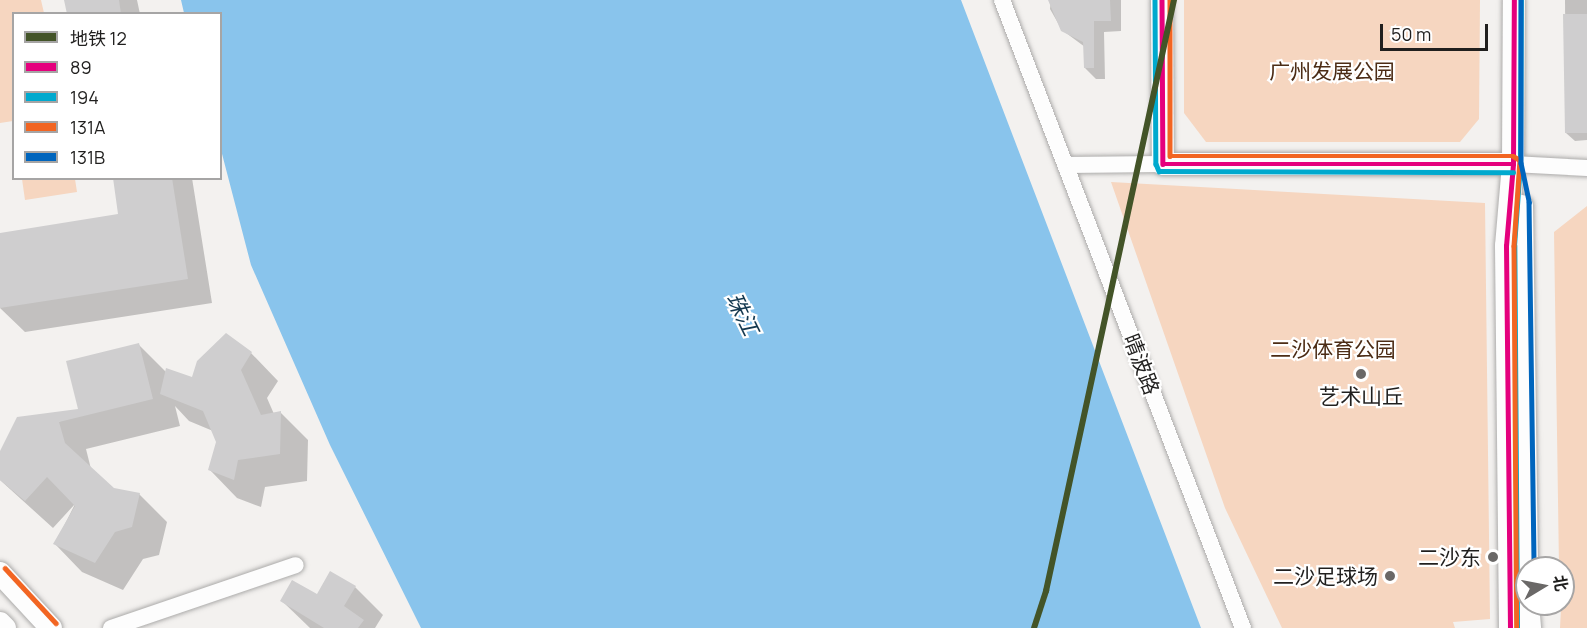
<!DOCTYPE html>
<html>
<head>
<meta charset="utf-8">
<style>
	body { margin:0 }
	#map { position:relative; width:1587px; height:628px; overflow:hidden; background:#f3f1ef; font-family:Manrope,"Noto Sans SC",sans-serif }
	div>[style] { position:absolute }
	.green>* { inset:0; background:#f6d6c0 }
	.water>* { inset:0; background:#89c4ec }
	.shadow>* { inset:0; background:#0003 }
	.building>* { inset:0; background:#cfcecf }
	.roads { filter:drop-shadow(0 0 2px #acabaa) drop-shadow(0 0 2px #acabaa) }
	.street>* { height:16px; margin:-8px; padding:0 8px; transform-origin:8px; border-radius:8px; background:#fdfdfd }
	.secondary>* { height:22px; margin:-11px; padding:0 11px; transform-origin:11px; border-radius:11px; background:#fdfdfd }
	.bus-1>* { height:4.5px; margin:-2.25px; padding:0 2.25px; transform-origin:2.25px; border-radius:2.25px; background:#e5007d }
	.bus-2>* { height:4.5px; margin:-2.25px; padding:0 2.25px; transform-origin:2.25px; border-radius:2.25px; background:#00a9ce }
	.bus-3>* { height:4.5px; margin:-2.25px; padding:0 2.25px; transform-origin:2.25px; border-radius:2.25px; background:#f26522 }
	.bus-4>* { height:4.5px; margin:-2.25px; padding:0 2.25px; transform-origin:2.25px; border-radius:2.25px; background:#0065bd }
	.metro-1>* { height:6px; margin:-3px; padding:0 3px; transform-origin:3px; border-radius:3px; background:#435428 }
	.dots>* { width:16px; height:16px; translate:-50% -50%; box-sizing:border-box; border:3px solid #fff; border-radius:50% }
	span { translate:-50% -50%; white-space:nowrap; text-align:center; line-height:1.15; -webkit-text-stroke:4.5px #fff; paint-order:stroke }
	.park-label { font-size:21px; color:#4c2c15 }
	.street-label { font-size:21px; color:#201f1e }
	.poi-label { font-size:21px; color:#201f1e }
	.right { translate:-100% -50%; text-align:right }
	.water-label { font-size:22px; color:#13384f; font-style:italic }
	.legend { position:absolute; left:12px; top:12px; width:210px; height:168px; box-sizing:border-box; background:#fff; border:2px solid #a6a5a5; margin:0; padding:8px 10px; list-style:none; font-size:18px; color:#201f1e }
	.legend li { display:flex; align-items:center; gap:12px; height:30px }
	.legend b { width:30px; border:2px solid #a6a5a5 }
	.north { position:absolute; left:1515px; top:556px; width:60px; height:60px; box-sizing:border-box; background:#fff; border:2px solid #a6a5a5; border-radius:50%; rotate:80deg; font-size:16px; font-weight:700; line-height:24px; text-align:center; color:#201f1e }
	.north::after { content:''; display:block; margin:auto; width:21px; height:27px; background:#6a6867; clip-path:polygon(50% 0,100% 100%,50% 72%,0 100%) }
	.scale { position:absolute; left:1380px; top:24px; width:108px; height:27px; box-sizing:border-box; border:3px solid #201f1e; border-top:0; padding-left:8px; font-size:18px; line-height:21px; white-space:nowrap; color:#201f1e; -webkit-text-stroke:4px #fff; paint-order:stroke }
</style>
</head>
<body>
<div id="map">
	<div class="green">
		<div style="clip-path:polygon(0 0,41px 0,44px 13px,14px 14px,13px 121px,0 123px)"></div>
		<div style="clip-path:polygon(1184px 0,1480px 0,1479px 119px,1460px 142px,1206px 142px,1184px 113px)"></div>
		<div style="clip-path:polygon(22px 179px,75px 179px,77px 192px,25px 200px)"></div>
		<div style="clip-path:polygon(1111px 182px,1485px 203px,1490px 619px,1453px 622px,1455px 628px,1282px 628px,1225px 508px)"></div>
		<div style="clip-path:polygon(1587px 206px,1587px 628px,1560px 628px,1563px 568px,1559px 568px,1554px 232px)"></div>
	</div>
	<div class="water">
		<div style="clip-path:polygon(181px 0,961px 0,1201px 628px,421px 628px,330px 445px,251px 265px,221px 150px,220px 14px,184px 13px)"></div>
	</div>
	<div class="shadow">
		<div style="clip-path:polygon(65px 0,137px 0,140px 14px,68px 14px)"></div>
		<div style="clip-path:polygon(1051px 0,1121px 0,1121px 31px,1104px 32px,1105px 79px,1096px 79px,1085px 68px,1085px 47px,1062px 30px,1050px 9px)"></div>
		<div style="clip-path:polygon(1565px 0,1587px 0,1587px 140px,1575px 141px,1566px 133px)"></div>
		<div style="clip-path:polygon(114px 178px,192px 178px,212px 303px,25px 332px,0 308px,0 235px,120px 216px)"></div>
		<div style="clip-path:polygon(139px 345px,167px 373px,193px 379px,251px 353px,278px 381px,267px 398px,274px 414px,280px 412px,308px 440px,307px 481px,265px 487px,261px 507px,237px 498px,210px 470px,218px 442px,213px 431px,189px 421px,175px 406px,180px 426px,86px 449px,91px 469px,114px 489px,139px 494px,167px 522px,159px 555px,143px 559px,123px 590px,82px 572px,55px 544px,75px 504px,53px 528px,0 480px,0 455px,80px 410px)"></div>
		<div style="clip-path:polygon(355px 587px,383px 615px,375px 628px,310px 628px,282px 601px)"></div>
	</div>
	<div class="building">
		<div style="clip-path:polygon(64px 0,119px 0,121px 14px,67px 14px)"></div>
		<div style="clip-path:polygon(1048px 0,1110px 0,1111px 21px,1094px 21px,1094px 68px,1084px 68px,1083px 42px,1061px 31px)"></div>
		<div style="clip-path:polygon(1563px 14px,1587px 14px,1587px 133px,1565px 133px)"></div>
		<div style="clip-path:polygon(113px 178px,172px 178px,188px 279px,0 308px,0 233px,118px 214px)"></div>
		<div style="clip-path:polygon(226px 333px,252px 352px,241px 370px,261px 415px,281px 411px,280px 454px,238px 460px,234px 480px,208px 470px,216px 442px,203px 411px,160px 394px,166px 368px,192px 377px,197px 361px)"></div>
		<div style="clip-path:polygon(139px 343px,153px 399px,59px 422px,65px 443px,114px 488px,140px 493px,132px 527px,115px 532px,95px 563px,53px 544px,75px 506px,47px 477px,25px 501px,0 480px,0 451px,17px 417px,78px 409px,66px 361px)"></div>
		<div style="clip-path:polygon(330px 571px,356px 586px,344px 606px,364px 620px,358px 628px,324px 628px,280px 601px,292px 580px,317px 594px)"></div>
	</div>
	<div class="roads">
		<div class="street">
			<div style="left:1002px;top:0;width:673px;rotate:69.01deg"></div>
			<div style="left:1513px;top:164px;width:74px;rotate:3.1deg"></div>
			<div style="left:1066px;top:165px;width:97px;rotate:-0.6deg"></div>
			<div style="left:111px;top:628px;width:195px;rotate:-18.8deg"></div>
		</div>
		<div class="secondary">
			<div style="left:1162px;top:0;width:164px;rotate:89.7deg"></div>
			<div style="left:1163px;top:164px;width:350px"></div>
			<div style="left:1522px;top:206px;width:366px;rotate:89.2deg"></div>
			<div style="left:0;top:573px;width:75px;rotate:47.2deg"></div>
			<div style="left:1528px;top:604px;width:24px;rotate:85deg"></div>
			<div style="left:0;top:623px;width:7px;rotate:45deg"></div>
			<div style="left:1510px;top:628px;width:382px;rotate:-90.6deg"></div>
			<div style="left:1506px;top:246px;width:82px;rotate:-85.1deg"></div>
			<div style="left:1513px;top:164px;width:164px;rotate:-89.7deg"></div>
		</div>
	</div>
	<div class="bus-1">
		<div style="left:1162px;top:0;width:164px;rotate:89.7deg"></div>
		<div style="left:1163px;top:164px;width:350px"></div>
		<div style="left:1510px;top:628px;width:382px;rotate:-90.6deg"></div>
		<div style="left:1506px;top:246px;width:82px;rotate:-85.1deg"></div>
		<div style="left:1513px;top:164px;width:164px;rotate:-89.7deg"></div>
	</div>
	<div class="bus-2">
		<div style="left:1155px;top:0;width:164px;rotate:89.7deg"></div>
		<div style="left:1156px;top:164px;width:8px;rotate:67deg"></div>
		<div style="left:1159px;top:171px;width:354px;rotate:0.2deg"></div>
		<div style="left:1517px;top:628px;width:382px;rotate:-90.4deg"></div>
		<div style="left:1514px;top:246px;width:82px;rotate:-85.8deg"></div>
		<div style="left:1520px;top:164px;width:164px;rotate:-89.7deg"></div>
	</div>
	<div class="bus-3">
		<div style="left:1170px;top:0;width:156px;rotate:90deg"></div>
		<div style="left:1170px;top:156px;width:343px"></div>
		<div style="left:1513px;top:156px;width:8px;rotate:30deg"></div>
		<div style="left:1520px;top:160px;width:86px;rotate:94deg"></div>
		<div style="left:1514px;top:246px;width:382px;rotate:89.6deg"></div>
		<div style="left:5px;top:568px;width:75px;rotate:47.2deg"></div>
	</div>
	<div class="bus-4">
		<div style="left:1521px;top:0;width:163px;rotate:90deg"></div>
		<div style="left:1521px;top:163px;width:40px;rotate:78deg"></div>
		<div style="left:1529px;top:202px;width:366px;rotate:89.2deg"></div>
	</div>
	<div class="metro-1">
		<div style="left:1034px;top:628px;width:39px;rotate:-72deg"></div>
		<div style="left:1046px;top:591px;width:605px;rotate:-77.78deg"></div>
	</div>
	<div class="dots">
		<div style="left:1361px;top:374px;background:#6a6867"></div>
		<div style="left:1493px;top:557px;background:#6a6867"></div>
		<div style="left:1390px;top:576px;background:#6a6867"></div>
	</div>
	<div class="park-label">
		<span style="left:1332px;top:71px">广州发展公园</span>
		<span style="left:1333px;top:349px">二沙体育公园</span>
	</div>
	<div class="street-label">
		<span style="left:1142px;top:364px;rotate:69deg">晴波路</span>
	</div>
	<div class="poi-label">
		<span style="left:1361px;top:396px">艺术山丘</span>
		<span class="right" style="left:1481px;top:557px">二沙东</span>
		<span class="right" style="left:1378px;top:576px">二沙足球场</span>
	</div>
	<div class="water-label">
		<span style="left:742px;top:314px;rotate:64deg">珠江</span>
	</div>
	<ul class="legend">
	<li><b style="height:8px;background:#435428"></b>地铁 12</li>
	<li><b style="height:8px;background:#e5007d"></b>89</li>
	<li><b style="height:8px;background:#00a9ce"></b>194</li>
	<li><b style="height:8px;background:#f26522"></b>131A</li>
	<li><b style="height:8px;background:#0065bd"></b>131B</li>
	</ul>
	<div class="north">北</div>
	<div class="scale">50 m</div>
</div>
</body>
</html>
